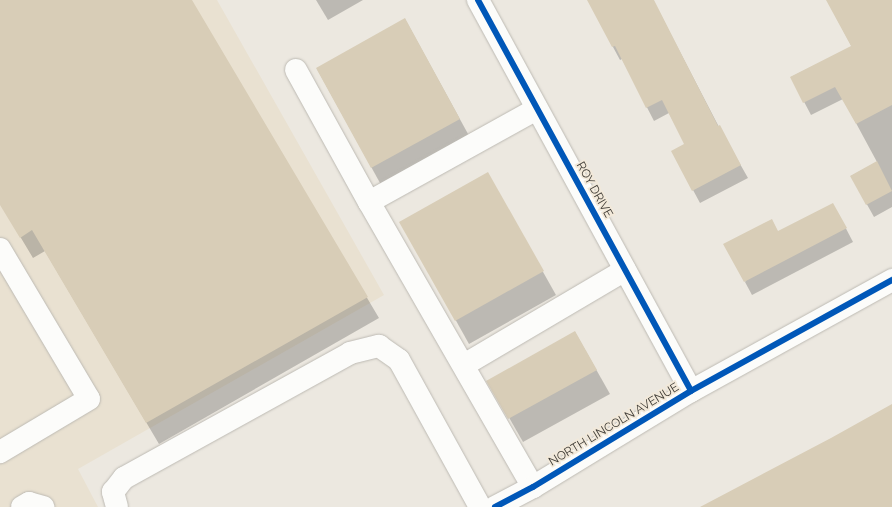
<!DOCTYPE html>
<html>
<head>
<meta charset="utf-8">
<style>
	body { margin:0 }
	#map { position:relative; width:892px; height:507px; overflow:hidden; background:#ece8e0; font-family:Raleway,sans-serif }
	div>[style] { position:absolute }
	.built>* { inset:0; background:#e9e1d1 }
	.shadow>* { inset:0; background:#0003 }
	.building>* { inset:0; background:#d8cdb7 }
	.roads { filter:drop-shadow(0 0 1px #bdbab3) drop-shadow(0 0 1px #bdbab3) }
	.minor>* { height:22px; margin:-11px; padding:0 11px; transform-origin:11px; border-radius:11px; background:#fcfcfa }
	.cycleway>* { height:6px; margin:-3px; padding:0 3px; transform-origin:3px; border-radius:3px; background:#0057b8 }
	span { translate:-50% -50%; white-space:nowrap; text-align:center; line-height:1.15; -webkit-text-stroke:3.5px #f2e9da; paint-order:stroke }
	.street-label { font-size:12px; color:#3f3c36 }
</style>
</head>
<body>
<div id="map">
	<div class="built">
		<div style="clip-path:polygon(0 0,217px 0,384px 295px,78px 469px,98px 507px,0 507px)"></div>
	</div>
	<div class="shadow">
		<div style="clip-path:polygon(0 0,190px 0,379px 318px,159px 444px,45px 251px,33px 258px,0 203px)"></div>
		<div style="clip-path:polygon(316px 0,363px 0,328px 20px)"></div>
		<div style="clip-path:polygon(596px 0,653px 0,719px 127px,748px 178px,700px 203px,693px 190px,685px 144px,669px 113px,654px 121px,622px 59px,620px 60px,613px 47px)"></div>
		<div style="clip-path:polygon(827px 0,892px 0,892px 207px,874px 217px,851px 176px,877px 162px,843px 99px,811px 115px,791px 77px,852px 47px)"></div>
		<div style="clip-path:polygon(405px 19px,473px 143px,385px 192px,317px 69px)"></div>
		<div style="clip-path:polygon(501px 197px,556px 295px,469px 344px,401px 222px)"></div>
		<div style="clip-path:polygon(840px 217px,853px 242px,752px 295px,745px 282px,778px 232px)"></div>
		<div style="clip-path:polygon(575px 332px,610px 394px,523px 442px,488px 381px)"></div>
	</div>
	<div class="building">
		<div style="clip-path:polygon(0 0,192px 0,368px 297px,146px 423px,32px 230px,20px 238px,0 205px)"></div>
		<div style="clip-path:polygon(587px 0,654px 0,718px 126px,720px 125px,741px 165px,692px 191px,671px 151px,684px 144px,662px 100px,646px 108px,615px 46px,612px 47px)"></div>
		<div style="clip-path:polygon(826px 0,892px 0,892px 105px,856px 124px,835px 87px,803px 103px,790px 77px,851px 46px)"></div>
		<div style="clip-path:polygon(405px 18px,460px 119px,371px 168px,316px 68px)"></div>
		<div style="clip-path:polygon(877px 161px,892px 191px,866px 205px,850px 176px)"></div>
		<div style="clip-path:polygon(488px 172px,544px 271px,455px 321px,399px 222px)"></div>
		<div style="clip-path:polygon(833px 203px,847px 228px,744px 282px,723px 244px,772px 219px,778px 231px)"></div>
		<div style="clip-path:polygon(575px 331px,597px 370px,508px 419px,486px 381px)"></div>
		<div style="clip-path:polygon(892px 404px,892px 507px,700px 507px,831px 438px)"></div>
	</div>
	<div class="roads">
		<div class="minor">
			<div style="left:478px;top:0;width:445px;rotate:61.4deg"></div>
			<div style="left:296px;top:70px;width:151px;rotate:61.1deg"></div>
			<div style="left:369px;top:202px;width:192px;rotate:-29deg"></div>
			<div style="left:369px;top:202px;width:329px;rotate:60.1deg"></div>
			<div style="left:0;top:249px;width:174px;rotate:59.3deg"></div>
			<div style="left:89px;top:399px;width:104px;rotate:149.2deg"></div>
			<div style="left:464px;top:365px;width:187px;rotate:-30.5deg"></div>
			<div style="left:22px;top:507px;width:8px;rotate:-30deg"></div>
			<div style="left:29px;top:503px;width:15px;rotate:16deg"></div>
			<div style="left:117px;top:507px;width:16px;rotate:-105deg"></div>
			<div style="left:113px;top:492px;width:18px;rotate:-52deg"></div>
			<div style="left:124px;top:478px;width:258px;rotate:-28.9deg"></div>
			<div style="left:350px;top:353px;width:30px;rotate:-14deg"></div>
			<div style="left:379px;top:346px;width:24px;rotate:35deg"></div>
			<div style="left:399px;top:360px;width:168px;rotate:61.1deg"></div>
			<div style="left:495px;top:507px;width:43px;rotate:-27.8deg"></div>
			<div style="left:533px;top:487px;width:185px;rotate:-31.3deg"></div>
			<div style="left:691px;top:391px;width:230px;rotate:-28.9deg"></div>
		</div>
	</div>
	<div class="cycleway">
		<div style="left:478px;top:0;width:445px;rotate:61.4deg"></div>
		<div style="left:495px;top:507px;width:43px;rotate:-27.8deg"></div>
		<div style="left:533px;top:487px;width:185px;rotate:-31.3deg"></div>
		<div style="left:691px;top:391px;width:230px;rotate:-28.9deg"></div>
	</div>
	<div class="street-label">
		<span style="left:594px;top:190px;rotate:61deg">ROY DRIVE</span>
		<span style="left:614px;top:425px;rotate:-31deg">NORTH LINCOLN AVENUE</span>
	</div>
</div>
</body>
</html>
